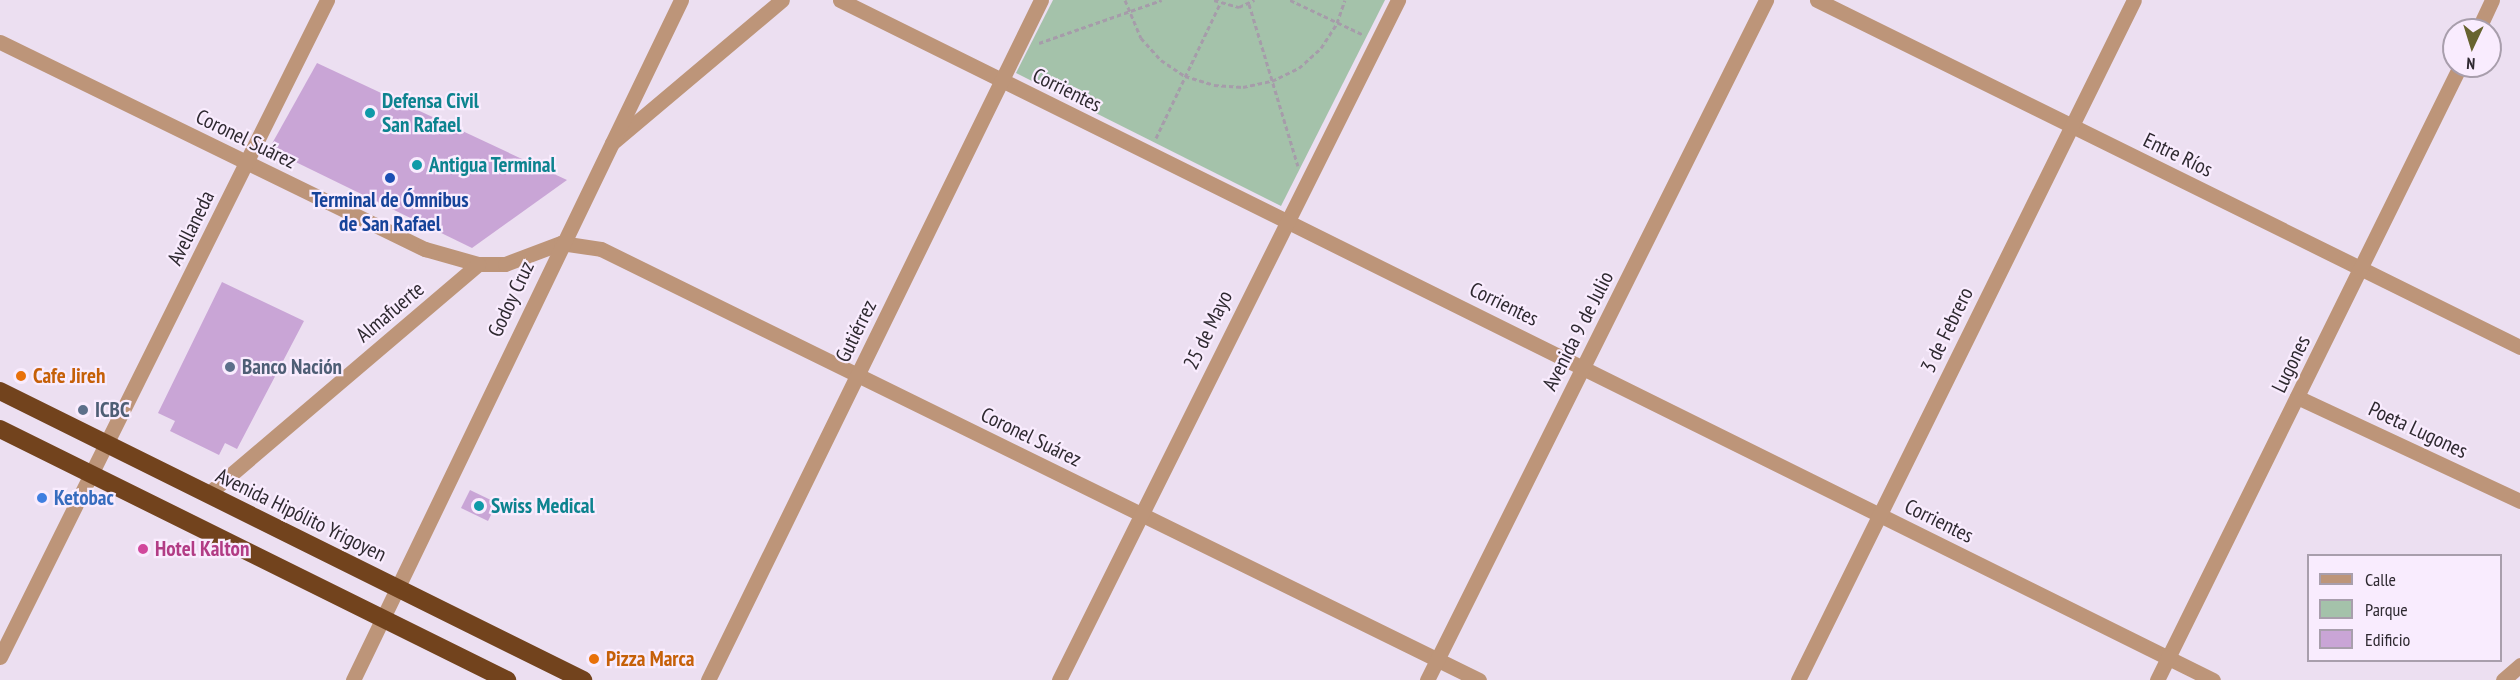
<!DOCTYPE html>
<html>
<head>
<meta charset="utf-8">
<style>
	body { margin:0 }
	#map { position:relative; width:2520px; height:680px; overflow:hidden; background:#ecdff1; font-family:"PT Sans Narrow",sans-serif }
	div>[style] { position:absolute }
	.green>* { inset:0; background:#a4c2aa }
	.building>* { inset:0; background:#c9a5d6 }
	.path>* { height:3px; margin-top:-1.5px; transform-origin:0; background:repeating-linear-gradient(90deg,#a69caa 0 4.5px,transparent 0 7.5px) }
	.minor>* { height:15px; margin:-7.5px; padding:0 7.5px; transform-origin:7.5px; border-radius:7.5px; background:#bd9579 }
	.highway>* { height:18px; margin:-9px; padding:0 9px; transform-origin:9px; border-radius:9px; background:#72431d }
	.dots>* { width:16px; height:16px; translate:-50% -50%; box-sizing:border-box; border:3px solid #f9ecfe; border-radius:50% }
	span { translate:-50% -50%; white-space:nowrap; text-align:center; line-height:1.15; -webkit-text-stroke:4.5px #f9ecfe; paint-order:stroke }
	.street-label { font-size:21px; color:#2e2930 }
	.culture-label { font-size:21px; color:#0d838f; font-weight:700 }
	.left { translate:0 -50%; text-align:left }
	.transit-label { font-size:21px; color:#164399; font-weight:700 }
	.service-label { font-size:21px; color:#4e5e75; font-weight:700 }
	.food-label { font-size:21px; color:#c56008; font-weight:700 }
	.shop-label { font-size:21px; color:#366cbe; font-weight:700 }
	.hotel-label { font-size:21px; color:#b23c85; font-weight:700 }
	.legend { position:absolute; left:2307px; top:554px; width:195px; height:108px; box-sizing:border-box; background:#f9ecfe; border:2px solid #a89eac; margin:0; padding:8px 10px; list-style:none; font-size:18px; color:#2e2930 }
	.legend li { display:flex; align-items:center; gap:12px; height:30px }
	.legend b { width:30px; border:2px solid #a89eac }
	.north { position:absolute; left:2442px; top:18px; width:60px; height:60px; box-sizing:border-box; background:#f9ecfe; border:2px solid #a89eac; border-radius:50%; rotate:184deg; font-size:16px; font-weight:700; line-height:24px; text-align:center; color:#2e2930 }
	.north::after { content:''; display:block; margin:auto; width:21px; height:27px; background:#67632f; clip-path:polygon(50% 0,100% 100%,50% 72%,0 100%) }
</style>
</head>
<body>
<div id="map">
	<div class="green">
		<div style="clip-path:polygon(1053px 0,1385px 0,1281px 206px,1016px 73px)"></div>
	</div>
	<div class="building">
		<div style="clip-path:polygon(317px 63px,567px 180px,472px 248px,269px 149px)"></div>
		<div style="clip-path:polygon(222px 282px,304px 321px,237px 449px,225px 443px,219px 455px,170px 431px,175px 421px,158px 413px)"></div>
		<div style="clip-path:polygon(470px 490px,497px 503px,488px 521px,461px 508px)"></div>
	</div>
	<div class="path">
		<div style="left:1125px;top:0;width:41px;rotate:67.2deg"></div>
		<div style="left:1141px;top:38px;width:30px;rotate:48deg"></div>
		<div style="left:1161px;top:60px;width:29px;rotate:34deg"></div>
		<div style="left:1185px;top:76px;width:30px;rotate:17deg"></div>
		<div style="left:1214px;top:85px;width:29px;rotate:4deg"></div>
		<div style="left:1243px;top:87px;width:30px;rotate:-12deg"></div>
		<div style="left:1272px;top:81px;width:30px;rotate:-26deg"></div>
		<div style="left:1299px;top:68px;width:30px;rotate:-42deg"></div>
		<div style="left:1321px;top:48px;width:30px;rotate:-57deg"></div>
		<div style="left:1337px;top:23px;width:24px;rotate:-71deg"></div>
		<div style="left:1214px;top:0;width:26px;rotate:16deg"></div>
		<div style="left:1239px;top:7px;width:17px;rotate:-25deg"></div>
		<div style="left:1290px;top:0;width:82px;rotate:25.3deg"></div>
		<div style="left:1249px;top:4px;width:169px;rotate:73.2deg"></div>
		<div style="left:1039px;top:43px;width:130px;rotate:-19.3deg"></div>
		<div style="left:1156px;top:138px;width:148px;rotate:-64.5deg"></div>
	</div>
	<div class="minor">
		<div style="left:840px;top:0;width:1532px;rotate:26.35deg"></div>
		<div style="left:1817px;top:0;width:784px;rotate:26.27deg"></div>
		<div style="left:2478px;top:30px;width:33px;rotate:-65deg"></div>
		<div style="left:0;top:42px;width:473px;rotate:26deg"></div>
		<div style="left:425px;top:249px;width:55px;rotate:15.8deg"></div>
		<div style="left:478px;top:264px;width:27px"></div>
		<div style="left:505px;top:264px;width:60px;rotate:-20.6deg"></div>
		<div style="left:561px;top:243px;width:40px;rotate:8.5deg"></div>
		<div style="left:601px;top:249px;width:978px;rotate:26.15deg"></div>
		<div style="left:612px;top:143px;width:222px;rotate:-40.1deg"></div>
		<div style="left:2297px;top:397px;width:246px;rotate:25deg"></div>
		<div style="left:208px;top:494px;width:355px;rotate:-40.4deg"></div>
		<div style="left:0;top:657px;width:734px;rotate:-63.54deg"></div>
		<div style="left:353px;top:680px;width:755px;rotate:-64.25deg"></div>
		<div style="left:708px;top:680px;width:757px;rotate:-63.91deg"></div>
		<div style="left:1059px;top:680px;width:760px;rotate:-63.5deg"></div>
		<div style="left:1427px;top:680px;width:760px;rotate:-63.5deg"></div>
		<div style="left:1798px;top:680px;width:758px;rotate:-63.71deg"></div>
		<div style="left:2157px;top:680px;width:685px;rotate:-63.73deg"></div>
		<div style="left:2503px;top:680px;width:23px;rotate:-41deg"></div>
	</div>
	<div class="highway">
		<div style="left:0;top:391px;width:651px;rotate:26.37deg"></div>
		<div style="left:0;top:429px;width:566px;rotate:26.34deg"></div>
	</div>
	<div class="dots">
		<div style="left:370px;top:113px;background:#0f9aa8"></div>
		<div style="left:417px;top:165px;background:#0f9aa8"></div>
		<div style="left:390px;top:178px;background:#1a4fb4"></div>
		<div style="left:230px;top:367px;background:#5c6f8a"></div>
		<div style="left:21px;top:376px;background:#e8710a"></div>
		<div style="left:83px;top:410px;background:#5c6f8a"></div>
		<div style="left:42px;top:498px;background:#3f7fe0"></div>
		<div style="left:479px;top:506px;background:#0f9aa8"></div>
		<div style="left:143px;top:549px;background:#d1479c"></div>
		<div style="left:594px;top:659px;background:#e8710a"></div>
	</div>
	<div class="street-label">
		<span style="left:1067px;top:90px;rotate:26deg">Corrientes</span>
		<span style="left:246px;top:139px;rotate:26deg">Coronel Suárez</span>
		<span style="left:2178px;top:155px;rotate:26deg">Entre Ríos</span>
		<span style="left:191px;top:228px;rotate:-64deg">Avellaneda</span>
		<span style="left:511px;top:299px;rotate:-65deg">Godoy Cruz</span>
		<span style="left:1504px;top:304px;rotate:26deg">Corrientes</span>
		<span style="left:390px;top:312px;rotate:-40deg">Almafuerte</span>
		<span style="left:1208px;top:330px;rotate:-64deg">25 de Mayo</span>
		<span style="left:1947px;top:330px;rotate:-64deg">3 de Febrero</span>
		<span style="left:856px;top:331px;rotate:-64deg">Gutiérrez</span>
		<span style="left:1578px;top:331px;rotate:-63deg">Avenida 9 de Julio</span>
		<span style="left:2291px;top:364px;rotate:-64deg">Lugones</span>
		<span style="left:2418px;top:430px;rotate:25deg">Poeta Lugones</span>
		<span style="left:1031px;top:437px;rotate:26deg">Coronel Suárez</span>
		<span style="left:301px;top:515px;rotate:26deg">Avenida Hipólito Yrigoyen</span>
		<span style="left:1939px;top:521px;rotate:26deg">Corrientes</span>
	</div>
	<div class="culture-label">
		<span class="left" style="left:382px;top:113px">Defensa Civil<br>San Rafael</span>
		<span class="left" style="left:429px;top:165px">Antigua Terminal</span>
		<span class="left" style="left:491px;top:506px">Swiss Medical</span>
	</div>
	<div class="transit-label">
		<span style="left:390px;top:212px">Terminal de Ómnibus<br>de San Rafael</span>
	</div>
	<div class="service-label">
		<span class="left" style="left:242px;top:367px">Banco Nación</span>
		<span class="left" style="left:95px;top:410px">ICBC</span>
	</div>
	<div class="food-label">
		<span class="left" style="left:33px;top:376px">Cafe Jireh</span>
		<span class="left" style="left:606px;top:659px">Pizza Marca</span>
	</div>
	<div class="shop-label">
		<span class="left" style="left:54px;top:498px">Ketobac</span>
	</div>
	<div class="hotel-label">
		<span class="left" style="left:155px;top:549px">Hotel Kalton</span>
	</div>
	<ul class="legend">
	<li><b style="height:8px;background:#bd9579"></b>Calle</li>
	<li><b style="height:16px;background:#a4c2aa"></b>Parque</li>
	<li><b style="height:16px;background:#c9a5d6"></b>Edificio</li>
	</ul>
	<div class="north">N</div>
</div>
</body>
</html>
